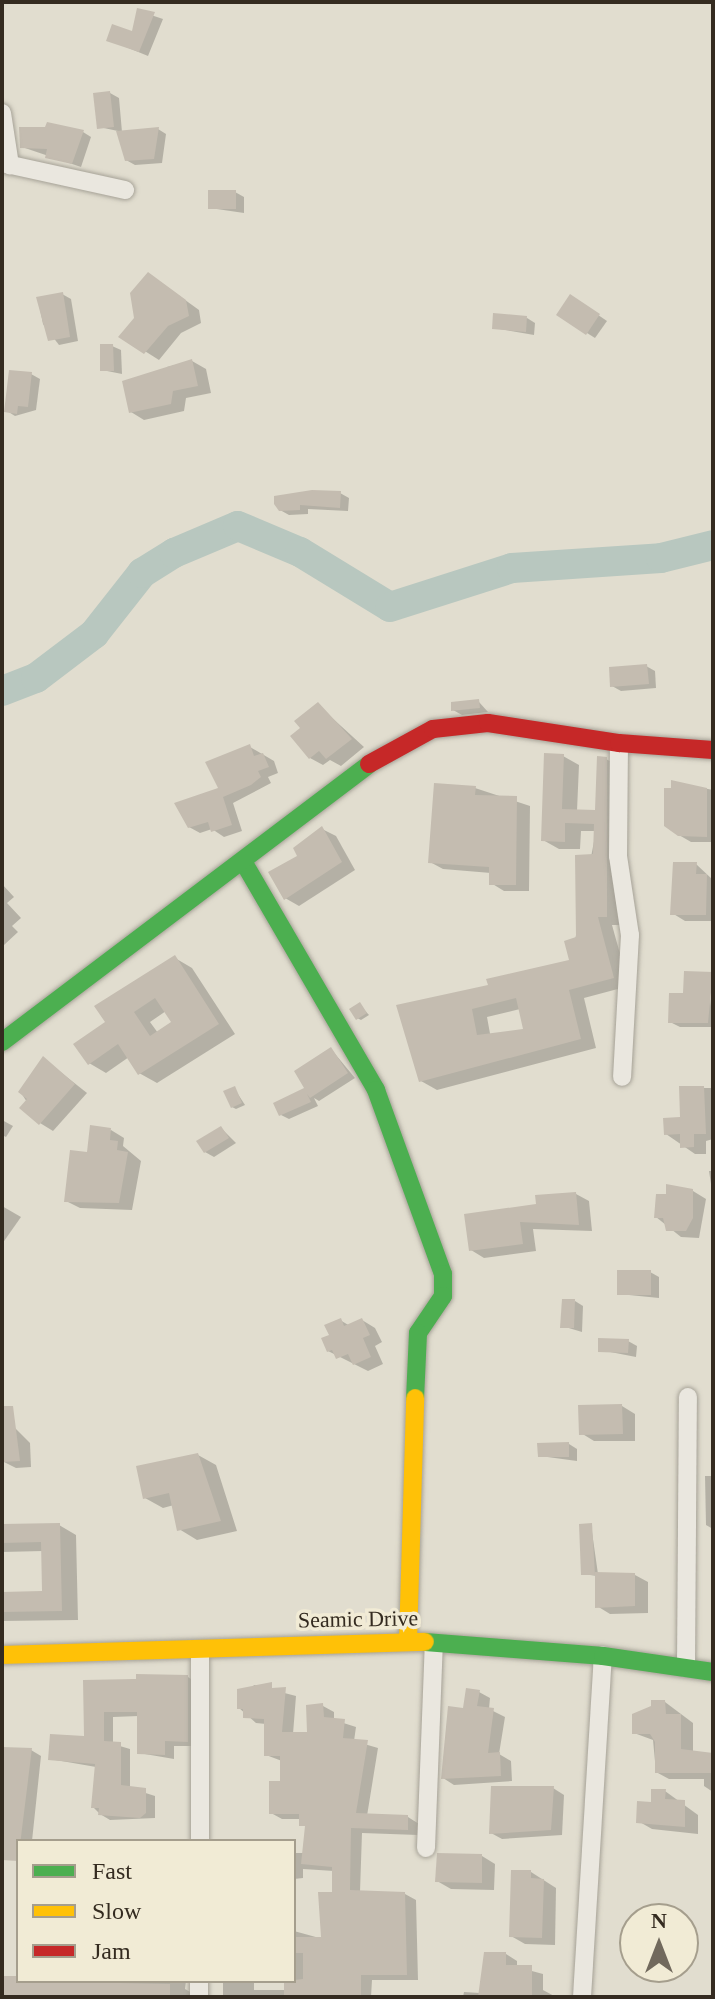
<!DOCTYPE html>
<html>
<head>
<meta charset="utf-8">
<style>
	body { margin:0 }
	#map { position:relative; width:715px; height:1999px; overflow:hidden; background:#e1ddcf; font-family:Georgia,serif }
	div>[style] { position:absolute }
	.shadow>* { inset:0; background:#0003 }
	.river>* { height:30px; margin:-15px; padding:0 15px; transform-origin:15px; border-radius:15px; background:#b8c7bf }
	.building>* { inset:0; background:#c4bcb0 }
	.roads { filter:drop-shadow(0 0 2px #a6a297) drop-shadow(0 0 2px #a6a297) }
	.street>* { height:18px; margin:-9px; padding:0 9px; transform-origin:9px; border-radius:9px; background:#eae7df }
	.fast>* { height:18px; margin:-9px; padding:0 9px; transform-origin:9px; border-radius:9px; background:#4caf50 }
	.slow>* { height:18px; margin:-9px; padding:0 9px; transform-origin:9px; border-radius:9px; background:#ffc107 }
	.jam>* { height:18px; margin:-9px; padding:0 9px; transform-origin:9px; border-radius:9px; background:#c62828 }
	span { translate:-50% -50%; white-space:nowrap; text-align:center; line-height:1.15; -webkit-text-stroke:7px #f1ebd5; paint-order:stroke }
	.street-label { font-size:22px; color:#342b20 }
	.frame { position:absolute; inset:0; border:4px solid #342b20; pointer-events:none }
	.legend { position:absolute; left:16px; top:1839px; width:280px; height:144px; box-sizing:border-box; background:#f1ebd5; border:2px solid #a59e8d; margin:0; padding:10px 14px; list-style:none; font-size:24px; color:#342b20 }
	.legend li { display:flex; align-items:center; gap:16px; height:40px }
	.legend b { width:40px; border:2px solid #a59e8d }
	.north { position:absolute; left:619px; top:1903px; width:80px; height:80px; box-sizing:border-box; background:#f1ebd5; border:2px solid #a59e8d; border-radius:50%; rotate:0deg; font-size:22px; font-weight:700; line-height:32px; text-align:center; color:#342b20 }
	.north::after { content:''; display:block; margin:auto; width:28px; height:36px; background:#71695d; clip-path:polygon(50% 0,100% 100%,50% 72%,0 100%) }
</style>
</head>
<body>
<div id="map">
	<div class="shadow">
		<div style="clip-path:polygon(139px 11px,163px 19px,148px 56px,109px 40px,134px 34px)"></div>
		<div style="clip-path:polygon(110px 93px,119px 98px,122px 132px,158px 129px,166px 134px,162px 163px,135px 165px,126px 160px,118px 131px,99px 127px)"></div>
		<div style="clip-path:polygon(83px 132px,91px 137px,81px 167px,22px 147px)"></div>
		<div style="clip-path:polygon(235px 192px,244px 197px,244px 213px,210px 208px)"></div>
		<div style="clip-path:polygon(149px 274px,199px 310px,201px 323px,181px 333px,159px 360px,121px 336px,136px 319px)"></div>
		<div style="clip-path:polygon(62px 294px,71px 299px,78px 341px,59px 345px,43px 324px,38px 299px)"></div>
		<div style="clip-path:polygon(579px 302px,607px 321px,595px 338px,587px 333px)"></div>
		<div style="clip-path:polygon(527px 318px,535px 323px,534px 335px,494px 328px)"></div>
		<div style="clip-path:polygon(112px 346px,121px 350px,122px 374px,102px 370px)"></div>
		<div style="clip-path:polygon(192px 361px,206px 369px,211px 393px,186px 398px,184px 411px,144px 420px,131px 412px,174px 371px,167px 367px)"></div>
		<div style="clip-path:polygon(31px 374px,40px 379px,36px 410px,15px 416px,7px 411px)"></div>
		<div style="clip-path:polygon(340px 493px,349px 498px,348px 511px,308px 509px,308px 514px,289px 515px,280px 510px)"></div>
		<div style="clip-path:polygon(646px 666px,655px 671px,656px 688px,621px 691px,612px 686px)"></div>
		<div style="clip-path:polygon(479px 702px,488px 712px,462px 715px,453px 710px)"></div>
		<div style="clip-path:polygon(318px 705px,364px 747px,341px 766px,330px 760px,323px 765px,310px 758px,303px 729px)"></div>
		<div style="clip-path:polygon(250px 747px,274px 761px,278px 773px,268px 777px,271px 783px,233px 803px,242px 831px,224px 837px,212px 829px,200px 833px,189px 827px,176px 804px,221px 789px)"></div>
		<div style="clip-path:polygon(evenodd,563px 756px,579px 765px,577px 811px,597px 812px,606px 759px,622px 768px,622px 925px,612px 925px,629px 986px,584px 998px,596px 1048px,437px 1090px,421px 1081px,399px 1006px,490px 987px,571px 961px,596px 831px,581px 831px,580px 849px,559px 849px,543px 840px,563px 756px,520px 1009px,526px 1031px,491px 1039px,487px 1017px,520px 1009px)"></div>
		<div style="clip-path:polygon(673px 782px,713px 790px,713px 842px,691px 842px,679px 835px)"></div>
		<div style="clip-path:polygon(475px 788px,530px 806px,529px 891px,504px 891px,491px 883px,491px 873px,443px 869px,430px 862px)"></div>
		<div style="clip-path:polygon(322px 829px,336px 836px,355px 870px,299px 906px,285px 898px,300px 856px)"></div>
		<div style="clip-path:polygon(696px 864px,713px 880px,713px 921px,685px 921px,672px 913px)"></div>
		<div style="clip-path:polygon(2px 884px,14px 897px,7px 903px,21px 918px,12px 926px,18px 932px,4px 945px)"></div>
		<div style="clip-path:polygon(evenodd,175px 958px,192px 968px,235px 1034px,157px 1083px,139px 1073px,129px 1057px,106px 1073px,89px 1063px,107px 1022px,175px 958px,166px 1011px,174px 1023px,158px 1033px,150px 1022px,166px 1011px)"></div>
		<div style="clip-path:polygon(710px 996px,713px 1027px,680px 1027px,670px 1022px)"></div>
		<div style="clip-path:polygon(360px 1005px,369px 1015px,361px 1020px,357px 1018px)"></div>
		<div style="clip-path:polygon(331px 1049px,355px 1078px,319px 1101px,314px 1098px,318px 1106px,289px 1119px,281px 1115px,307px 1089px)"></div>
		<div style="clip-path:polygon(44px 1059px,87px 1093px,53px 1131px,40px 1123px,20px 1091px)"></div>
		<div style="clip-path:polygon(234px 1088px,245px 1105px,236px 1109px,232px 1107px)"></div>
		<div style="clip-path:polygon(681px 1088px,713px 1088px,713px 1139px,706px 1141px,706px 1154px,695px 1154px,666px 1134px,682px 1119px)"></div>
		<div style="clip-path:polygon(2px 1120px,13px 1126px,6px 1137px,2px 1135px)"></div>
		<div style="clip-path:polygon(221px 1128px,236px 1143px,214px 1157px,205px 1152px)"></div>
		<div style="clip-path:polygon(111px 1130px,124px 1138px,123px 1146px,141px 1161px,132px 1210px,80px 1208px,66px 1201px,88px 1154px)"></div>
		<div style="clip-path:polygon(709px 1171px,713px 1171px,713px 1185px,711px 1184px)"></div>
		<div style="clip-path:polygon(693px 1191px,706px 1199px,699px 1238px,681px 1237px,656px 1217px,668px 1196px)"></div>
		<div style="clip-path:polygon(576px 1194px,589px 1201px,592px 1231px,533px 1229px,536px 1251px,484px 1258px,471px 1250px,538px 1206px)"></div>
		<div style="clip-path:polygon(2px 1206px,21px 1217px,2px 1244px)"></div>
		<div style="clip-path:polygon(650px 1272px,659px 1277px,659px 1298px,619px 1294px)"></div>
		<div style="clip-path:polygon(575px 1301px,583px 1306px,582px 1332px,562px 1326px)"></div>
		<div style="clip-path:polygon(340px 1320px,350px 1326px,362px 1320px,375px 1328px,382px 1342px,375px 1346px,383px 1364px,368px 1371px,328px 1351px)"></div>
		<div style="clip-path:polygon(628px 1341px,637px 1346px,636px 1357px,600px 1350px)"></div>
		<div style="clip-path:polygon(622px 1406px,635px 1414px,635px 1441px,594px 1441px,581px 1433px)"></div>
		<div style="clip-path:polygon(14px 1427px,30px 1443px,31px 1467px,16px 1468px,2px 1461px)"></div>
		<div style="clip-path:polygon(569px 1444px,577px 1449px,577px 1461px,540px 1456px)"></div>
		<div style="clip-path:polygon(198px 1455px,216px 1465px,237px 1531px,197px 1540px,179px 1529px,174px 1505px,163px 1508px,145px 1498px)"></div>
		<div style="clip-path:polygon(705px 1476px,713px 1476px,713px 1529px,706px 1525px)"></div>
		<div style="clip-path:polygon(2px 1525px,59px 1525px,76px 1535px,78px 1620px,2px 1621px,2px 1594px,44px 1593px,43px 1551px,2px 1552px)"></div>
		<div style="clip-path:polygon(591px 1525px,598px 1574px,635px 1575px,648px 1582px,648px 1613px,610px 1614px,597px 1606px,597px 1576px,583px 1574px)"></div>
		<div style="clip-path:polygon(188px 1677px,197px 1683px,197px 1746px,174px 1746px,174px 1759px,139px 1753px,139px 1716px,113px 1717px,113px 1744px,130px 1749px,130px 1788px,155px 1796px,155px 1818px,110px 1820px,100px 1814px,93px 1807px,96px 1767px,50px 1759px,86px 1738px,85px 1682px)"></div>
		<div style="clip-path:polygon(254px 1685px,296px 1696px,293px 1734px,309px 1734px,323px 1706px,334px 1712px,334px 1720px,356px 1727px,354px 1741px,378px 1748px,367px 1816px,408px 1817px,419px 1824px,418px 1835px,362px 1833px,360px 1892px,405px 1894px,416px 1900px,418px 1980px,372px 1980px,371px 1997px,223px 1997px,223px 1981px,254px 1981px,254px 1990px,286px 1990px,294px 1981px,294px 1931px,323px 1939px,334px 1894px,334px 1871px,303px 1869px,303px 1878px,294px 1879px,294px 1853px,304px 1853px,307px 1828px,301px 1819px,282px 1819px,271px 1813px,282px 1783px,282px 1761px,266px 1755px,266px 1724px,256px 1723px,239px 1708px)"></div>
		<div style="clip-path:polygon(479px 1692px,490px 1698px,489px 1709px,505px 1717px,499px 1754px,511px 1761px,512px 1781px,454px 1785px,443px 1778px,465px 1711px)"></div>
		<div style="clip-path:polygon(665px 1702px,693px 1723px,693px 1752px,713px 1754px,713px 1792px,704px 1786px,704px 1779px,669px 1779px,656px 1772px,653px 1740px,634px 1733px)"></div>
		<div style="clip-path:polygon(31px 1750px,41px 1756px,32px 1841px,18px 1841px,2px 1855px,2px 1752px)"></div>
		<div style="clip-path:polygon(553px 1788px,564px 1795px,562px 1835px,502px 1839px,491px 1833px)"></div>
		<div style="clip-path:polygon(665px 1791px,698px 1815px,698px 1834px,652px 1829px,638px 1821px)"></div>
		<div style="clip-path:polygon(482px 1856px,495px 1864px,494px 1890px,451px 1889px,437px 1881px)"></div>
		<div style="clip-path:polygon(531px 1872px,556px 1888px,555px 1945px,525px 1944px,511px 1936px)"></div>
		<div style="clip-path:polygon(506px 1954px,517px 1961px,517px 1967px,543px 1974px,543px 1990px,556px 1997px,463px 1997px,464px 1992px,480px 1993px,480px 1981px,486px 1981px)"></div>
		<div style="clip-path:polygon(2px 1977px,186px 1981px,185px 1989px,199px 1997px,2px 1997px)"></div>
	</div>
	<div class="river">
		<div style="left:2px;top:691px;width:36px;rotate:-21deg"></div>
		<div style="left:36px;top:678px;width:73px;rotate:-37.2deg"></div>
		<div style="left:94px;top:634px;width:78px;rotate:-51.8deg"></div>
		<div style="left:142px;top:573px;width:38px;rotate:-32deg"></div>
		<div style="left:174px;top:553px;width:69px;rotate:-22.9deg"></div>
		<div style="left:238px;top:526px;width:67px;rotate:22.8deg"></div>
		<div style="left:300px;top:552px;width:105px;rotate:31.4deg"></div>
		<div style="left:390px;top:607px;width:128px;rotate:-17.7deg"></div>
		<div style="left:512px;top:568px;width:149px;rotate:-3.8deg"></div>
		<div style="left:661px;top:558px;width:54px;rotate:-14deg"></div>
	</div>
	<div class="building">
		<div style="clip-path:polygon(137px 8px,155px 12px,139px 52px,106px 41px,112px 24px,132px 31px)"></div>
		<div style="clip-path:polygon(110px 91px,114px 127px,97px 129px,93px 93px)"></div>
		<div style="clip-path:polygon(47px 122px,84px 130px,72px 164px,45px 158px,47px 149px,20px 148px,19px 127px,45px 127px)"></div>
		<div style="clip-path:polygon(159px 127px,154px 159px,125px 161px,116px 131px)"></div>
		<div style="clip-path:polygon(208px 190px,236px 190px,236px 209px,208px 209px)"></div>
		<div style="clip-path:polygon(148px 272px,186px 300px,189px 316px,168px 326px,144px 354px,118px 337px,134px 318px,130px 293px)"></div>
		<div style="clip-path:polygon(63px 292px,70px 337px,48px 341px,36px 297px)"></div>
		<div style="clip-path:polygon(570px 294px,600px 314px,586px 335px,556px 315px)"></div>
		<div style="clip-path:polygon(493px 313px,527px 316px,526px 332px,492px 329px)"></div>
		<div style="clip-path:polygon(100px 344px,113px 344px,114px 371px,100px 371px)"></div>
		<div style="clip-path:polygon(192px 359px,198px 386px,173px 391px,171px 404px,129px 413px,122px 381px)"></div>
		<div style="clip-path:polygon(9px 370px,32px 372px,28px 407px,18px 406px,17px 414px,4px 412px)"></div>
		<div style="clip-path:polygon(312px 490px,341px 491px,340px 508px,300px 505px,300px 510px,279px 511px,274px 504px,274px 496px)"></div>
		<div style="clip-path:polygon(647px 664px,649px 684px,610px 687px,609px 667px)"></div>
		<div style="clip-path:polygon(479px 699px,480px 708px,451px 711px,451px 702px)"></div>
		<div style="clip-path:polygon(318px 702px,352px 739px,326px 759px,319px 751px,309px 759px,290px 736px,300px 728px,294px 721px)"></div>
		<div style="clip-path:polygon(250px 744px,254px 756px,263px 753px,269px 767px,258px 771px,261px 777px,251px 785px,223px 797px,232px 825px,211px 832px,208px 822px,188px 828px,174px 803px,218px 788px,205px 762px)"></div>
		<div style="clip-path:polygon(evenodd,544px 753px,564px 754px,562px 809px,595px 810px,597px 756px,607px 757px,607px 917px,598px 917px,614px 978px,569px 990px,581px 1039px,419px 1082px,396px 1005px,488px 985px,486px 979px,569px 960px,564px 941px,576px 937px,575px 855px,593px 854px,594px 824px,565px 823px,565px 842px,541px 841px,544px 753px,516px 998px,523px 1029px,477px 1035px,472px 1009px,516px 998px)"></div>
		<div style="clip-path:polygon(671px 780px,707px 788px,707px 837px,678px 836px,664px 826px,664px 788px,671px 788px)"></div>
		<div style="clip-path:polygon(434px 783px,476px 786px,475px 795px,517px 796px,516px 885px,489px 885px,489px 867px,428px 863px)"></div>
		<div style="clip-path:polygon(322px 826px,342px 862px,284px 900px,268px 872px,297px 856px,293px 848px)"></div>
		<div style="clip-path:polygon(673px 862px,697px 862px,696px 874px,707px 874px,706px 915px,670px 915px)"></div>
		<div style="clip-path:polygon(evenodd,175px 955px,219px 1024px,138px 1075px,118px 1044px,88px 1065px,73px 1044px,105px 1022px,94px 1006px,175px 955px,155px 998px,171px 1022px,150px 1036px,134px 1012px,155px 998px)"></div>
		<div style="clip-path:polygon(684px 971px,713px 972px,708px 1023px,668px 1023px,669px 993px,683px 993px)"></div>
		<div style="clip-path:polygon(360px 1002px,367px 1013px,356px 1020px,349px 1009px)"></div>
		<div style="clip-path:polygon(331px 1047px,348px 1073px,310px 1098px,307px 1094px,311px 1102px,279px 1116px,273px 1103px,304px 1088px,294px 1071px)"></div>
		<div style="clip-path:polygon(43px 1056px,75px 1084px,39px 1125px,19px 1108px,27px 1099px,18px 1092px)"></div>
		<div style="clip-path:polygon(235px 1086px,242px 1103px,231px 1108px,223px 1091px)"></div>
		<div style="clip-path:polygon(679px 1086px,704px 1086px,706px 1134px,694px 1134px,694px 1147px,680px 1148px,680px 1134px,664px 1135px,663px 1118px,680px 1117px)"></div>
		<div style="clip-path:polygon(90px 1125px,111px 1128px,110px 1140px,118px 1141px,117px 1150px,128px 1152px,119px 1203px,64px 1202px,70px 1150px,87px 1152px)"></div>
		<div style="clip-path:polygon(221px 1126px,229px 1138px,204px 1153px,196px 1141px)"></div>
		<div style="clip-path:polygon(666px 1184px,693px 1189px,693px 1218px,686px 1231px,666px 1231px,663px 1218px,654px 1218px,656px 1194px,666px 1194px)"></div>
		<div style="clip-path:polygon(576px 1192px,579px 1225px,520px 1222px,523px 1244px,469px 1251px,464px 1214px,536px 1204px,535px 1195px)"></div>
		<div style="clip-path:polygon(617px 1270px,651px 1270px,651px 1295px,617px 1295px)"></div>
		<div style="clip-path:polygon(562px 1299px,575px 1299px,574px 1328px,560px 1328px)"></div>
		<div style="clip-path:polygon(341px 1318px,344px 1326px,362px 1318px,370px 1335px,363px 1338px,371px 1357px,353px 1365px,348px 1354px,336px 1359px,332px 1350px,327px 1352px,321px 1338px,329px 1335px,324px 1325px)"></div>
		<div style="clip-path:polygon(598px 1338px,629px 1339px,628px 1353px,598px 1352px)"></div>
		<div style="clip-path:polygon(622px 1404px,623px 1434px,579px 1435px,578px 1405px)"></div>
		<div style="clip-path:polygon(2px 1406px,13px 1406px,20px 1461px,2px 1462px)"></div>
		<div style="clip-path:polygon(569px 1442px,569px 1457px,538px 1457px,537px 1443px)"></div>
		<div style="clip-path:polygon(198px 1453px,221px 1521px,177px 1531px,169px 1493px,143px 1499px,136px 1466px)"></div>
		<div style="clip-path:polygon(60px 1523px,62px 1611px,2px 1612px,2px 1592px,42px 1591px,41px 1542px,2px 1543px,2px 1524px)"></div>
		<div style="clip-path:polygon(592px 1523px,595px 1575px,581px 1575px,579px 1524px)"></div>
		<div style="clip-path:polygon(595px 1572px,635px 1573px,635px 1606px,595px 1608px)"></div>
		<div style="clip-path:polygon(136px 1674px,188px 1675px,188px 1742px,165px 1741px,165px 1755px,137px 1754px,137px 1712px,104px 1712px,104px 1741px,121px 1742px,121px 1785px,146px 1788px,146px 1813px,140px 1818px,98px 1815px,99px 1808px,91px 1808px,95px 1764px,48px 1760px,50px 1734px,84px 1736px,83px 1680px,136px 1679px)"></div>
		<div style="clip-path:polygon(272px 1682px,272px 1688px,286px 1687px,282px 1732px,307px 1732px,306px 1705px,323px 1703px,324px 1717px,345px 1719px,343px 1738px,368px 1740px,356px 1813px,408px 1815px,408px 1830px,351px 1828px,350px 1890px,405px 1892px,407px 1975px,361px 1975px,361px 1997px,284px 1997px,284px 1981px,303px 1979px,303px 1953px,296px 1953px,296px 1937px,321px 1937px,318px 1892px,332px 1892px,332px 1867px,301px 1864px,305px 1826px,299px 1826px,299px 1814px,269px 1814px,269px 1781px,280px 1781px,280px 1756px,264px 1756px,264px 1719px,243px 1718px,243px 1709px,237px 1709px,237px 1689px)"></div>
		<div style="clip-path:polygon(466px 1688px,480px 1690px,477px 1706px,494px 1708px,488px 1753px,500px 1752px,501px 1776px,441px 1779px,448px 1706px,463px 1708px)"></div>
		<div style="clip-path:polygon(651px 1700px,665px 1700px,666px 1714px,681px 1714px,681px 1749px,713px 1753px,713px 1773px,655px 1773px,655px 1742px,650px 1734px,632px 1734px,632px 1714px,651px 1706px)"></div>
		<div style="clip-path:polygon(2px 1747px,32px 1748px,18px 1861px,2px 1860px)"></div>
		<div style="clip-path:polygon(491px 1786px,554px 1786px,551px 1830px,489px 1834px)"></div>
		<div style="clip-path:polygon(651px 1789px,666px 1789px,665px 1799px,685px 1800px,685px 1827px,636px 1823px,637px 1801px,651px 1802px)"></div>
		<div style="clip-path:polygon(437px 1853px,482px 1854px,482px 1883px,435px 1882px)"></div>
		<div style="clip-path:polygon(511px 1870px,531px 1870px,531px 1878px,544px 1879px,542px 1938px,509px 1937px)"></div>
		<div style="clip-path:polygon(484px 1952px,506px 1952px,506px 1965px,532px 1965px,532px 1997px,478px 1997px)"></div>
		<div style="clip-path:polygon(2px 1976px,18px 1976px,18px 1981px,170px 1984px,170px 1997px,2px 1997px)"></div>
	</div>
	<div class="roads">
		<div class="street">
			<div style="left:2px;top:113px;width:53px;rotate:81.3deg"></div>
			<div style="left:2px;top:163px;width:126px;rotate:12.4deg"></div>
			<div style="left:619px;top:743px;width:113px;rotate:90.5deg"></div>
			<div style="left:618px;top:856px;width:80px;rotate:81.4deg"></div>
			<div style="left:630px;top:935px;width:142px;rotate:93.2deg"></div>
			<div style="left:686px;top:1668px;width:271px;rotate:-89.6deg"></div>
			<div style="left:200px;top:1841px;width:192px;rotate:-90deg"></div>
			<div style="left:426px;top:1848px;width:205px;rotate:-87.8deg"></div>
			<div style="left:199px;top:1997px;width:16px;rotate:-90deg"></div>
			<div style="left:582px;top:1997px;width:342px;rotate:-86.5deg"></div>
		</div>
		<div class="fast">
			<div style="left:244px;top:863px;width:263px;rotate:59.8deg"></div>
			<div style="left:376px;top:1090px;width:196px;rotate:70deg"></div>
			<div style="left:443px;top:1274px;width:22px;rotate:90deg"></div>
			<div style="left:443px;top:1296px;width:45px;rotate:124deg"></div>
			<div style="left:418px;top:1333px;width:65px;rotate:92.6deg"></div>
			<div style="left:2px;top:1042px;width:460px;rotate:-37.1deg"></div>
			<div style="left:425px;top:1642px;width:179px;rotate:4.5deg"></div>
			<div style="left:603px;top:1656px;width:111px;rotate:8.3deg"></div>
		</div>
		<div class="slow">
			<div style="left:408px;top:1641px;width:243px;rotate:-88.3deg"></div>
			<div style="left:2px;top:1655px;width:423px;rotate:-1.8deg"></div>
		</div>
		<div class="jam">
			<div style="left:369px;top:764px;width:73px;rotate:-28.7deg"></div>
			<div style="left:433px;top:729px;width:55px;rotate:-6.2deg"></div>
			<div style="left:488px;top:723px;width:133px;rotate:8.7deg"></div>
			<div style="left:619px;top:743px;width:94px;rotate:4.3deg"></div>
		</div>
	</div>
	<div class="street-label">
		<span style="left:358px;top:1619px;rotate:-1deg">Seamic Drive</span>
	</div>
	<div class="frame"></div>
	<ul class="legend">
	<li><b style="height:10px;background:#4caf50"></b>Fast</li>
	<li><b style="height:10px;background:#ffc107"></b>Slow</li>
	<li><b style="height:10px;background:#c62828"></b>Jam</li>
	</ul>
	<div class="north">N</div>
</div>
</body>
</html>
